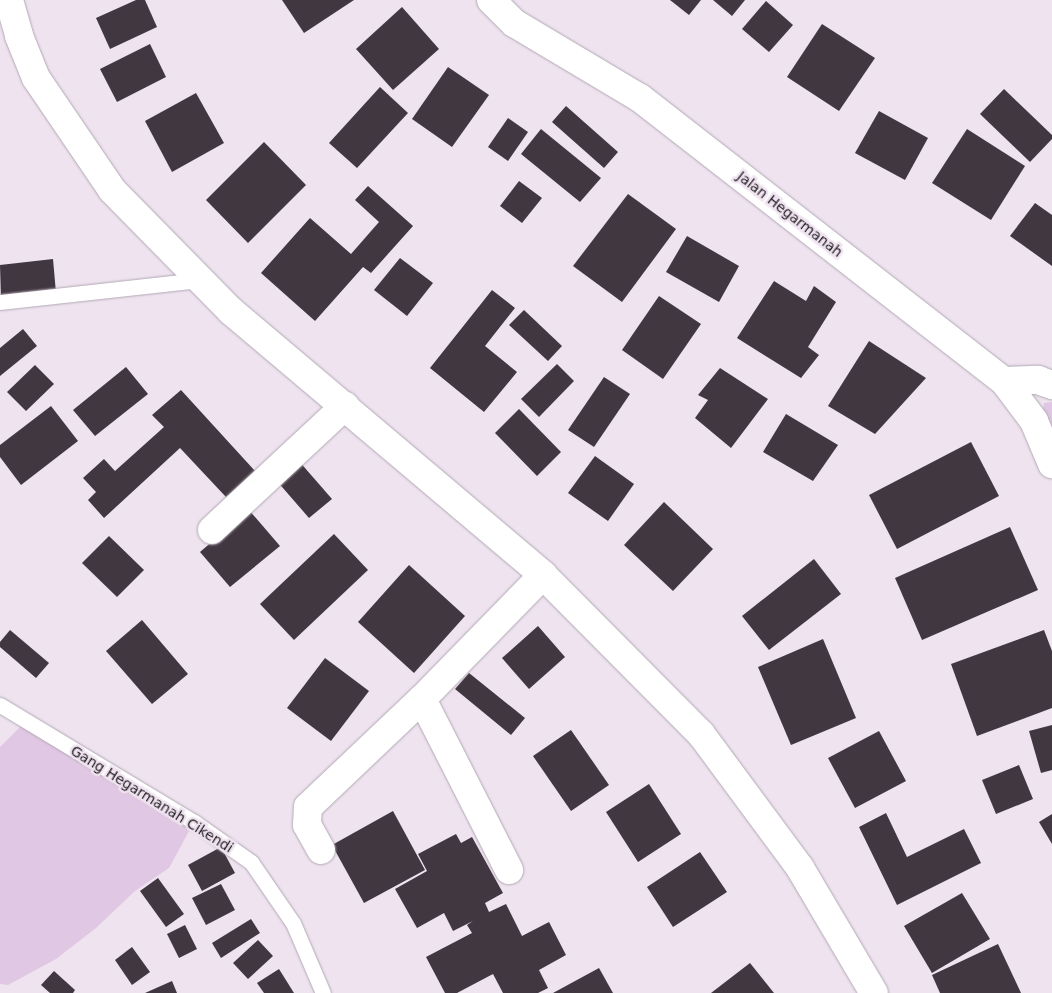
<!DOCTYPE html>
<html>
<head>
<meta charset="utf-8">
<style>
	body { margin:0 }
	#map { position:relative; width:1052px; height:993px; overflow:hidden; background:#eee3ef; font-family:"DejaVu Sans",sans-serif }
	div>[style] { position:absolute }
	.green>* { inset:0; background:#e0c7e3 }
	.building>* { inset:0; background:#403741 }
	.roads { filter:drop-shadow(0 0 1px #b2a8b4) drop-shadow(0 0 1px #b2a8b4) }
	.service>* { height:15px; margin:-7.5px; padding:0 7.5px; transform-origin:7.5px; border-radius:7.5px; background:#fff }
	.minor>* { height:28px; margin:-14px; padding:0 14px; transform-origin:14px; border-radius:14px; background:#fff }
	.tertiary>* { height:28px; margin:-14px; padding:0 14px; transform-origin:14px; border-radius:14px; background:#fff }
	span { translate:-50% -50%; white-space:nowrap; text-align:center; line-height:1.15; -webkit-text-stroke:5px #eee3ef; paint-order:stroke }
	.street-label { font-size:14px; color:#1f1b20 }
</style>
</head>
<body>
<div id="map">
	<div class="green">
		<div style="clip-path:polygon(1052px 402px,1052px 429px,1042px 414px,1044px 403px)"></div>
		<div style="clip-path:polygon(26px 721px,194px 822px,169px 868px,135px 891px,96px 928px,56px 959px,8px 985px,0 984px,0 747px)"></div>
	</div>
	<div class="building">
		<div style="clip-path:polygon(136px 0,145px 0,157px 27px,110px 49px,96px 18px)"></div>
		<div style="clip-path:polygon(282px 0,354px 0,304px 33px)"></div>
		<div style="clip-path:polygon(670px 0,701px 0,689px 15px)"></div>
		<div style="clip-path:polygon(713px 0,745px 0,732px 16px)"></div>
		<div style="clip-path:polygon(766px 1px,793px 25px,769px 52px,742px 29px)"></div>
		<div style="clip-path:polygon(402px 7px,439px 49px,393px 90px,356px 49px)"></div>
		<div style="clip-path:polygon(822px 24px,875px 58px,839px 111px,787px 77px)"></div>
		<div style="clip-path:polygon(150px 44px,166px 77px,117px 102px,100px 69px)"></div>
		<div style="clip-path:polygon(448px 67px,489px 95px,452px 147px,412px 119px)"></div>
		<div style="clip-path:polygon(380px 87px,408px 113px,357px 168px,329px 143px)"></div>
		<div style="clip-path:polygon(1004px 89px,1052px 135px,1052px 139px,1030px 162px,980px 114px)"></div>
		<div style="clip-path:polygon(196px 93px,224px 143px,172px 172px,145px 121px)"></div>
		<div style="clip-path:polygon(566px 106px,618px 152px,604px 168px,552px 122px)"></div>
		<div style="clip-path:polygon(879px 111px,928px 138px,905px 180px,855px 153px)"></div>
		<div style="clip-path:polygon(508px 118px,528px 132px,508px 161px,488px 147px)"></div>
		<div style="clip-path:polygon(541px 129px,601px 178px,580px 202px,521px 154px)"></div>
		<div style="clip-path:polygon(967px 129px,1025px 166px,991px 220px,932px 183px)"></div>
		<div style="clip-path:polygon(264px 142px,306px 185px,248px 243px,206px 200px)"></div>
		<div style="clip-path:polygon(519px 181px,542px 198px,522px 223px,500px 206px)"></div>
		<div style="clip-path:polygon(368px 186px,413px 226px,371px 273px,363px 267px,315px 321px,261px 273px,310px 218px,351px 254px,379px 222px,355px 200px)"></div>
		<div style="clip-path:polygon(628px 194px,676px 229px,622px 302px,573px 266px)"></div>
		<div style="clip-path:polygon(1035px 203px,1052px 215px,1052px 266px,1010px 236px)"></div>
		<div style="clip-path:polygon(687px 236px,739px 266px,719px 302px,666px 272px)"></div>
		<div style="clip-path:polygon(400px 258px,433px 283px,407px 316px,374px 290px)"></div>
		<div style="clip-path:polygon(53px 259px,56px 293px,1px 299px,0 265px)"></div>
		<div style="clip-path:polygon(774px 281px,806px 301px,814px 286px,836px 302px,808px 347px,819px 355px,801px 378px,737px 338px)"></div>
		<div style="clip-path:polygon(492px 290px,515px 308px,485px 346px,517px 372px,484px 412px,430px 368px)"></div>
		<div style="clip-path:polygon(659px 296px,701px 324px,663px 379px,622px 350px)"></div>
		<div style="clip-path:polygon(524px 310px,562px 346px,548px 361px,509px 325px)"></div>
		<div style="clip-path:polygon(23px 329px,37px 346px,0 376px,0 348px)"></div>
		<div style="clip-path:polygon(869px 341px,926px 378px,875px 434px,828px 406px)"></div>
		<div style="clip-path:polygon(557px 364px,574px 381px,539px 417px,521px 399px)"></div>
		<div style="clip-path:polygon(35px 365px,54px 384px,26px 411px,7px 392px)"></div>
		<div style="clip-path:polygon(126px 367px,148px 394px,95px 436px,73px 410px)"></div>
		<div style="clip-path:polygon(720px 368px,768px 399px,731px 448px,695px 418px,708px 400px,698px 395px)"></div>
		<div style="clip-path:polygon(604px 377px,630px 394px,594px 447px,568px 430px)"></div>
		<div style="clip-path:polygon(181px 390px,255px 471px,226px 497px,180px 448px,104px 518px,88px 500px,96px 492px,83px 478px,104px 459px,115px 471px,164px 427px,152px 415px)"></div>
		<div style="clip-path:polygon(51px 406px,78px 441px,21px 485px,0 457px,0 445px)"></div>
		<div style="clip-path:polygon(519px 409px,561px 452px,537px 476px,495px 433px)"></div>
		<div style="clip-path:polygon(786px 414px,838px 445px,813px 481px,763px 452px)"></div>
		<div style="clip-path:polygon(971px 442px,999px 496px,897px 549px,869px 495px)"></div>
		<div style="clip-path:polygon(595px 456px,634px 484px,608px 521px,568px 493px)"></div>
		<div style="clip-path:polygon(298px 460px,332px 499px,309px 518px,276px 480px)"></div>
		<div style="clip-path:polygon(664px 502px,713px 549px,673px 591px,624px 545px)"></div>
		<div style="clip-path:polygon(249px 510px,280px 546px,230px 587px,200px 552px)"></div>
		<div style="clip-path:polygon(1010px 527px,1038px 590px,922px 640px,895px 578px)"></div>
		<div style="clip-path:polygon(334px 534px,368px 570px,294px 640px,260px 604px)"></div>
		<div style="clip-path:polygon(109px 536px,144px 570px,117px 597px,82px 563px)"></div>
		<div style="clip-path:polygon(814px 559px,841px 594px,769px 650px,742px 616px)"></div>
		<div style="clip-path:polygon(409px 565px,465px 616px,414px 673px,358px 622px)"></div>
		<div style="clip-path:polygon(142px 620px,188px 674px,152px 704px,106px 651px)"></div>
		<div style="clip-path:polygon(538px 626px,565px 657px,529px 689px,502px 658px)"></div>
		<div style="clip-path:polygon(10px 630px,49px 663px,36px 678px,0 647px,0 642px)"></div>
		<div style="clip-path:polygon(1044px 630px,1052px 651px,1052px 708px,977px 736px,951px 664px)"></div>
		<div style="clip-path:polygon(823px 639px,856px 718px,791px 745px,758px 667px)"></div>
		<div style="clip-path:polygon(325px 658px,369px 691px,331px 741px,287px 708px)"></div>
		<div style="clip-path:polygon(469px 673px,525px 718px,511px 735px,455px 689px)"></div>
		<div style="clip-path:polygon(1052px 725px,1052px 770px,1041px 773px,1029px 731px)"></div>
		<div style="clip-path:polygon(571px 730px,609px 785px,571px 811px,533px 756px)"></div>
		<div style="clip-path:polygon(879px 731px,906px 781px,855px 808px,828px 758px)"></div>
		<div style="clip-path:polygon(1019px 765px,1033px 799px,996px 814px,982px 780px)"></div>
		<div style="clip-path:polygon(649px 784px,681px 834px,638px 862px,606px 812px)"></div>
		<div style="clip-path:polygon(393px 811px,425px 870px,364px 903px,332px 845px)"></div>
		<div style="clip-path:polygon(886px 813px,907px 857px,964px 829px,981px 863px,897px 905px,859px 827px)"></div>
		<div style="clip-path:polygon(1052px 814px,1052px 844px,1039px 822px)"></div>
		<div style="clip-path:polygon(456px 834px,461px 843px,472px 837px,503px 893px,485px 903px,489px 912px,506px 904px,522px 936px,549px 922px,566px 955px,539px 970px,548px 988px,538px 993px,503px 993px,493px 974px,457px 993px,445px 993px,426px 957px,472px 933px,467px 925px,473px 921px,453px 931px,444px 913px,417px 928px,395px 889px,427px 871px,418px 854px)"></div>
		<div style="clip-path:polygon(221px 847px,235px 873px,202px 891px,188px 865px)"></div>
		<div style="clip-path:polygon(700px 852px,727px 892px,673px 927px,647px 887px)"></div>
		<div style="clip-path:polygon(158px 878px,184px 914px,166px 927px,140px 891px)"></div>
		<div style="clip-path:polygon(221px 884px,235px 910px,206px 925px,192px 898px)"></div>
		<div style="clip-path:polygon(962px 893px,990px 939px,932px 973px,904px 926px)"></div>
		<div style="clip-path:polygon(251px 919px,260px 933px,221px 958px,212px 943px)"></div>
		<div style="clip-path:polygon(185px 925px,197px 949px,179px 958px,167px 934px)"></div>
		<div style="clip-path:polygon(258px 940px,273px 956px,248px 979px,233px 963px)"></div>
		<div style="clip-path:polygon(998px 944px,1021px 993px,940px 993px,932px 975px)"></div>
		<div style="clip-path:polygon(132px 947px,150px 972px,132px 985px,115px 960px)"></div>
		<div style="clip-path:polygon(750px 963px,774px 993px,711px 993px)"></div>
		<div style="clip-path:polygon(599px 968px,613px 993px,553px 993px)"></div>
		<div style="clip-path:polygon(279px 969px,294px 993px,264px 993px,257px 983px)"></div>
		<div style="clip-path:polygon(54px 971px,75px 990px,73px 993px,50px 993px,41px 985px)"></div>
		<div style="clip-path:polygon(172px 981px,177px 993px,145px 993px)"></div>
	</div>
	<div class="roads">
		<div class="service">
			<div style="left:0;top:302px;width:200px;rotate:-6.3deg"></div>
			<div style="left:0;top:705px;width:227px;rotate:31.1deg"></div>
			<div style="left:194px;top:822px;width:70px;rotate:35.1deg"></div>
			<div style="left:251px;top:862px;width:74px;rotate:55.5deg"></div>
			<div style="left:293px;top:923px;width:76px;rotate:66.8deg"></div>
		</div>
		<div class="minor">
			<div style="left:491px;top:0;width:33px;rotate:45deg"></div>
			<div style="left:514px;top:23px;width:147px;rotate:30.8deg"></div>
			<div style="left:640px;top:98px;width:461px;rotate:37.9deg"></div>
			<div style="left:1004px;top:381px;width:50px;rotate:53.1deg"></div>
			<div style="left:1034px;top:421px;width:47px;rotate:67.3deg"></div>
			<div style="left:1004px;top:381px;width:34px;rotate:-2deg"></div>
			<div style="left:1038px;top:380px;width:15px;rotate:20deg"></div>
			<div style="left:212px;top:530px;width:182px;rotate:-43deg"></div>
			<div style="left:422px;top:699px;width:192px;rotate:63deg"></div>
			<div style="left:321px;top:850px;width:29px;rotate:-119deg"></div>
			<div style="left:307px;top:825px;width:18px;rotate:-87deg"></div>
			<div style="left:308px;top:807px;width:157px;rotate:-43.5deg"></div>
			<div style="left:422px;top:699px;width:173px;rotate:-45.7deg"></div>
		</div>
		<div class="tertiary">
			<div style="left:9px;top:0;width:37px;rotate:74deg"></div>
			<div style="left:19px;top:36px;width:45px;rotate:68deg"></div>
			<div style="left:36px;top:78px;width:135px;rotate:55.8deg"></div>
			<div style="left:112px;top:190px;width:170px;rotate:45.5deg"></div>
			<div style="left:231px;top:311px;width:409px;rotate:40.2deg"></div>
			<div style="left:543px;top:575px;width:224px;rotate:45.2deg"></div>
			<div style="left:701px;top:734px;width:167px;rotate:53.5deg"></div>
			<div style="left:800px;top:868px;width:145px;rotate:59.4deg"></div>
		</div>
	</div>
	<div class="street-label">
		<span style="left:790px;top:214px;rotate:38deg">Jalan Hegarmanah</span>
		<span style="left:152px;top:799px;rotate:32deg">Gang Hegarmanah Cikendi</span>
	</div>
</div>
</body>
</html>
